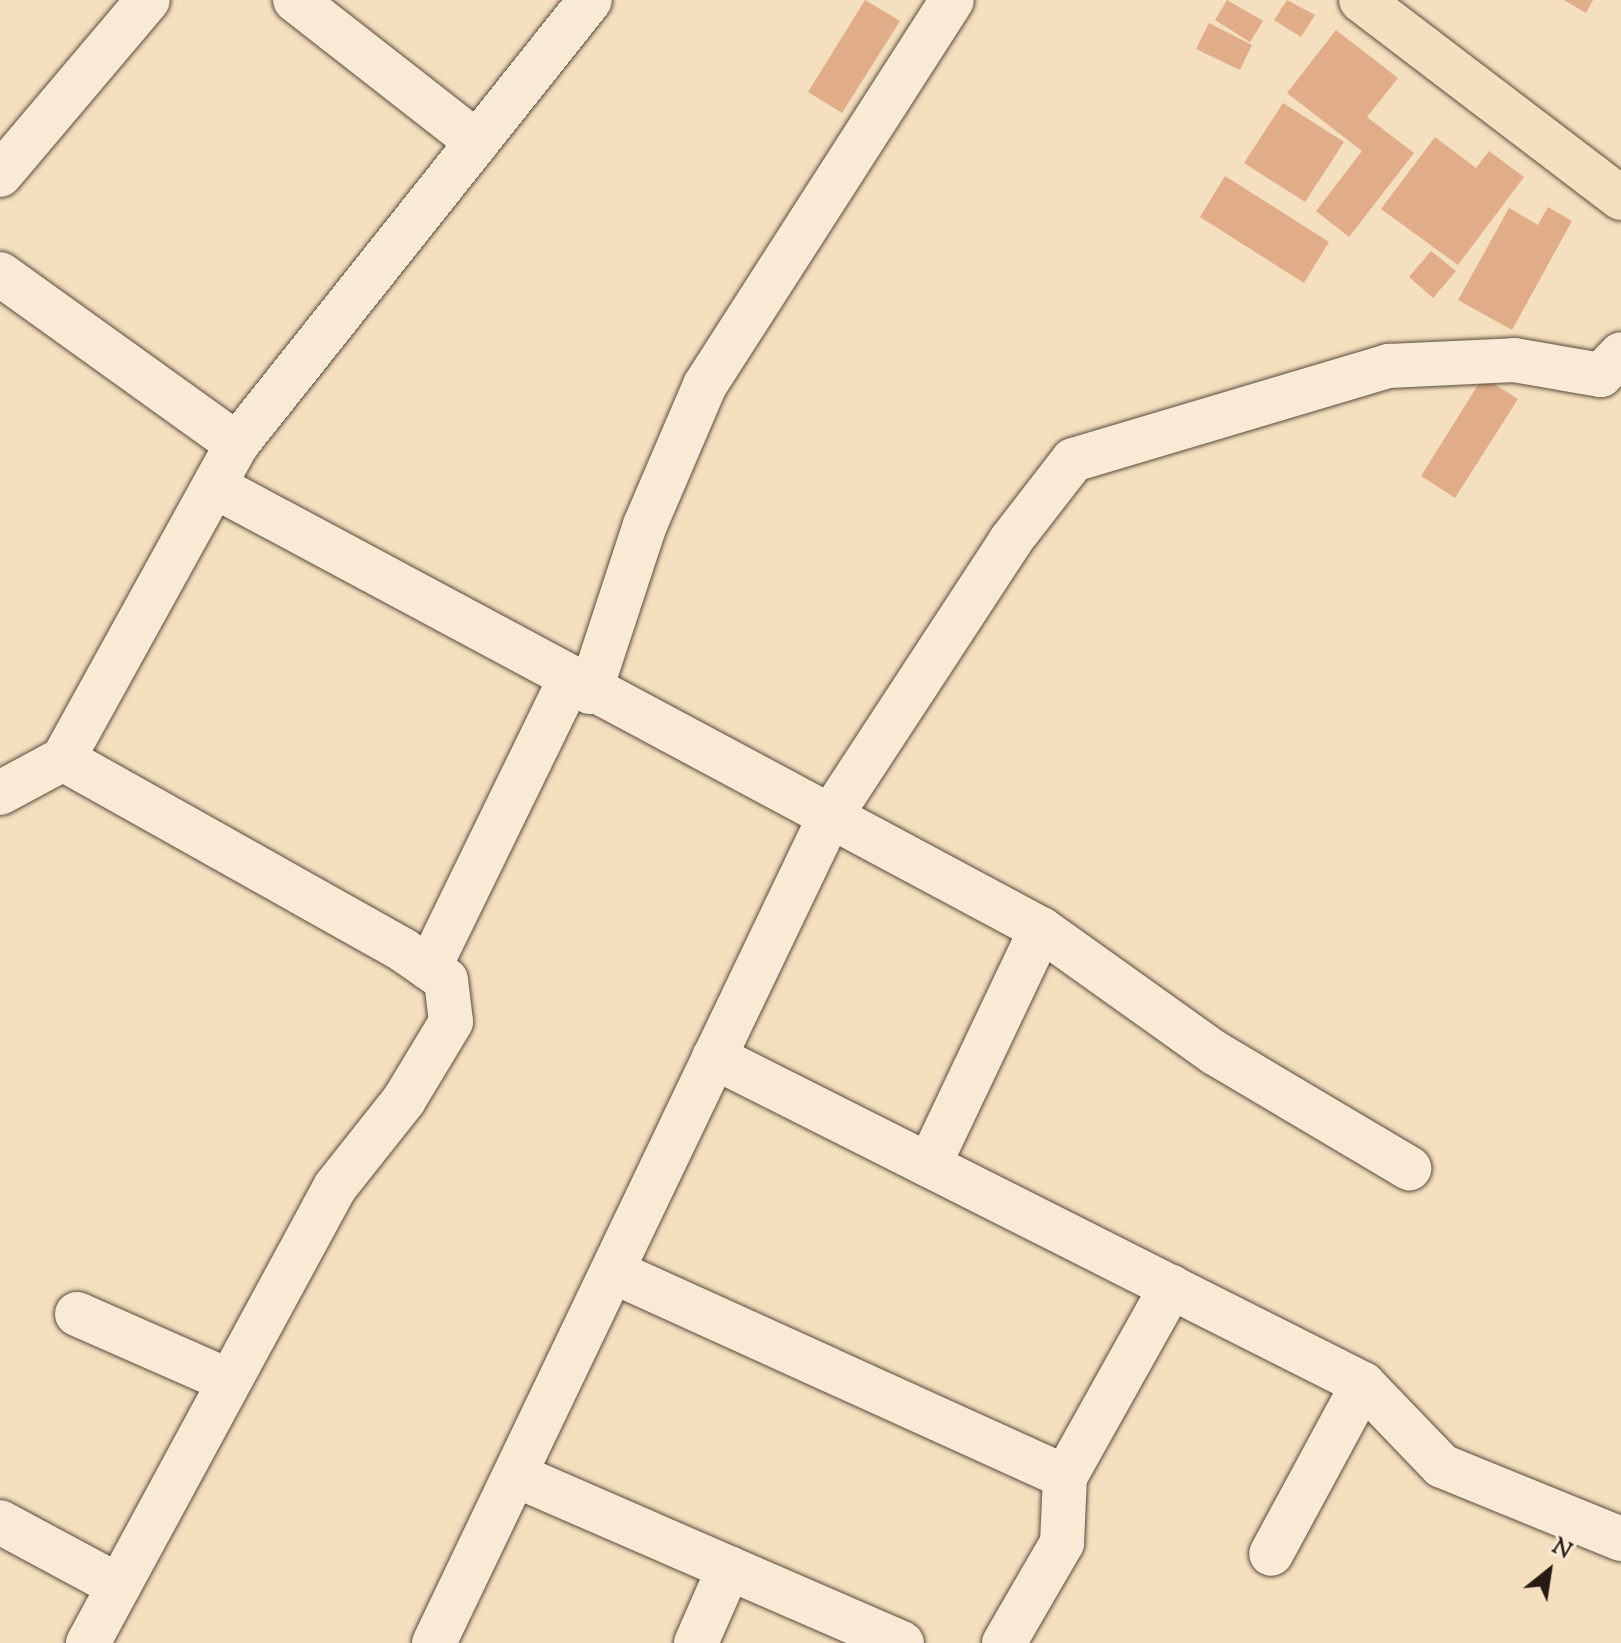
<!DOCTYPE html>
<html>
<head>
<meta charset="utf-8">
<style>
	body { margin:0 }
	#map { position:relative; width:1621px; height:1643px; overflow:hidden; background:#f4dfbe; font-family:"Sorts Mill Goudy",serif }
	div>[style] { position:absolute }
	.building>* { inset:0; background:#e1ad89 }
	.roads { filter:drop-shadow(0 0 2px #5a4b3e) drop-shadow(0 0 2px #5a4b3e) }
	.minor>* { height:44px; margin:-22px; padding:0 22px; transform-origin:22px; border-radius:22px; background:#f8ead5 }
	.major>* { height:44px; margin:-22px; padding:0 22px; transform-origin:22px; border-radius:22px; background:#f4dfbe }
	span { translate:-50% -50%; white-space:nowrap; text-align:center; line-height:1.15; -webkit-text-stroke:6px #f8ead5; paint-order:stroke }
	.north { position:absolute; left:1509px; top:1531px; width:80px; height:80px; -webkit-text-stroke:6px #f8ead5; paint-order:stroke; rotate:30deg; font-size:22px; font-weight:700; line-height:32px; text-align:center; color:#261a13 }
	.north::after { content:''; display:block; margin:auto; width:28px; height:36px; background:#261a13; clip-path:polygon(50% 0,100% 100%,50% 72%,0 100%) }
</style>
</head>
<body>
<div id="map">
	<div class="building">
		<div style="clip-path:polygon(865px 0,900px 21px,842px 113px,808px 92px)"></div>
		<div style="clip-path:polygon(1227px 0,1263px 21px,1250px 42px,1215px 20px)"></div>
		<div style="clip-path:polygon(1287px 0,1315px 15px,1301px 37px,1274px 20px)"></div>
		<div style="clip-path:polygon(1564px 0,1593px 0,1586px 13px)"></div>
		<div style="clip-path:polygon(1209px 23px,1252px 45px,1240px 70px,1196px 49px)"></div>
		<div style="clip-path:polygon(1336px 30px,1398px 78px,1367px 117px,1414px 153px,1349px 237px,1316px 211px,1362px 151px,1287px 93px)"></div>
		<div style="clip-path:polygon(1283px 103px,1344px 142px,1305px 202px,1244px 163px)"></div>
		<div style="clip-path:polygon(1435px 137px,1476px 168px,1489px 151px,1524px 177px,1458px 265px,1381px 209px)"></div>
		<div style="clip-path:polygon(1225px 176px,1329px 242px,1304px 283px,1200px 217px)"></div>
		<div style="clip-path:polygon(1548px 207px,1572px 221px,1512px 330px,1458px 300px,1509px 208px,1538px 225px)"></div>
		<div style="clip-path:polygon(1431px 251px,1456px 271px,1433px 298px,1409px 277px)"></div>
		<div style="clip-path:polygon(1483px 377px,1518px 399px,1455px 498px,1421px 476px)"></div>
	</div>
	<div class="roads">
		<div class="minor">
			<div style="left:295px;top:0;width:231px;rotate:38deg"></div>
			<div style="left:0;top:175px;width:229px;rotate:-49.8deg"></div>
			<div style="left:0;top:274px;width:292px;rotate:35.7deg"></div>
			<div style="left:216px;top:487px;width:936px;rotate:28.18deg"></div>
			<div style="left:1041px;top:929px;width:214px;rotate:35.5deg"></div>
			<div style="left:1215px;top:1053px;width:226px;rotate:30.7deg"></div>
			<div style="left:590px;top:692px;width:176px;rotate:-71.8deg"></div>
			<div style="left:645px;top:525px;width:152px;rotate:-66.8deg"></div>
			<div style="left:705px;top:385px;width:457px;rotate:-57.3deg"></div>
			<div style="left:63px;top:759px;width:390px;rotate:29.3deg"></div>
			<div style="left:403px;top:950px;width:52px;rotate:34.9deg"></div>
			<div style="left:446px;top:980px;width:42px;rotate:83.2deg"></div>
			<div style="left:451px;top:1022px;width:91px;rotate:121.1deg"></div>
			<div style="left:404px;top:1100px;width:111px;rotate:128.4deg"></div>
			<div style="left:335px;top:1187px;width:519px;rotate:118.44deg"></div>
			<div style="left:0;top:793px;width:72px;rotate:-28.4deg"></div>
			<div style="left:63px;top:759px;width:360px;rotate:-61.1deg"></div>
			<div style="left:237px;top:444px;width:567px;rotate:-51.51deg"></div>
			<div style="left:429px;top:968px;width:319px;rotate:-64deg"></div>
			<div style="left:714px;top:1057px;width:727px;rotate:26.74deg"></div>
			<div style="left:1363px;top:1384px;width:193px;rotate:118.4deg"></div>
			<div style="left:929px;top:1165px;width:261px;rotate:-64.6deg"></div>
			<div style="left:614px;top:1272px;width:495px;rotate:24.4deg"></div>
			<div style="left:1065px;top:1477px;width:218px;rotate:-60.8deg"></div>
			<div style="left:77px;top:1314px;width:166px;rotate:23.8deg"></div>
			<div style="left:1363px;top:1384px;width:114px;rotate:46.1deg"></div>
			<div style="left:1442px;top:1466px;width:193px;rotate:22.2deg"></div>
			<div style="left:515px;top:1475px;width:422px;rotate:23.5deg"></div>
			<div style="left:0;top:1522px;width:135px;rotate:28.3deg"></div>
			<div style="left:434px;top:1643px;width:912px;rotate:-64.42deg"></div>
			<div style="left:828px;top:820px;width:334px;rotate:-56.8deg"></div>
			<div style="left:1011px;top:540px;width:101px;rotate:-52.2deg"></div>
			<div style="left:1073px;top:460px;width:330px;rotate:-16.6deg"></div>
			<div style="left:1389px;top:366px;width:125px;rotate:-2.7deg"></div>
			<div style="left:1514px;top:360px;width:88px;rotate:9.8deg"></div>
			<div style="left:1601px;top:375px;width:29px;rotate:-46deg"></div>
			<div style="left:696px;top:1643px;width:82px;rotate:-66.3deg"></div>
			<div style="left:1004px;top:1643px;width:116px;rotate:-59.9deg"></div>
			<div style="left:1062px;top:1543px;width:66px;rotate:-87.4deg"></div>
		</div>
		<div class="major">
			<div style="left:1361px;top:0;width:327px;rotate:37.3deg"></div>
		</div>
	</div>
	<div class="north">N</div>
</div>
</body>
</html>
